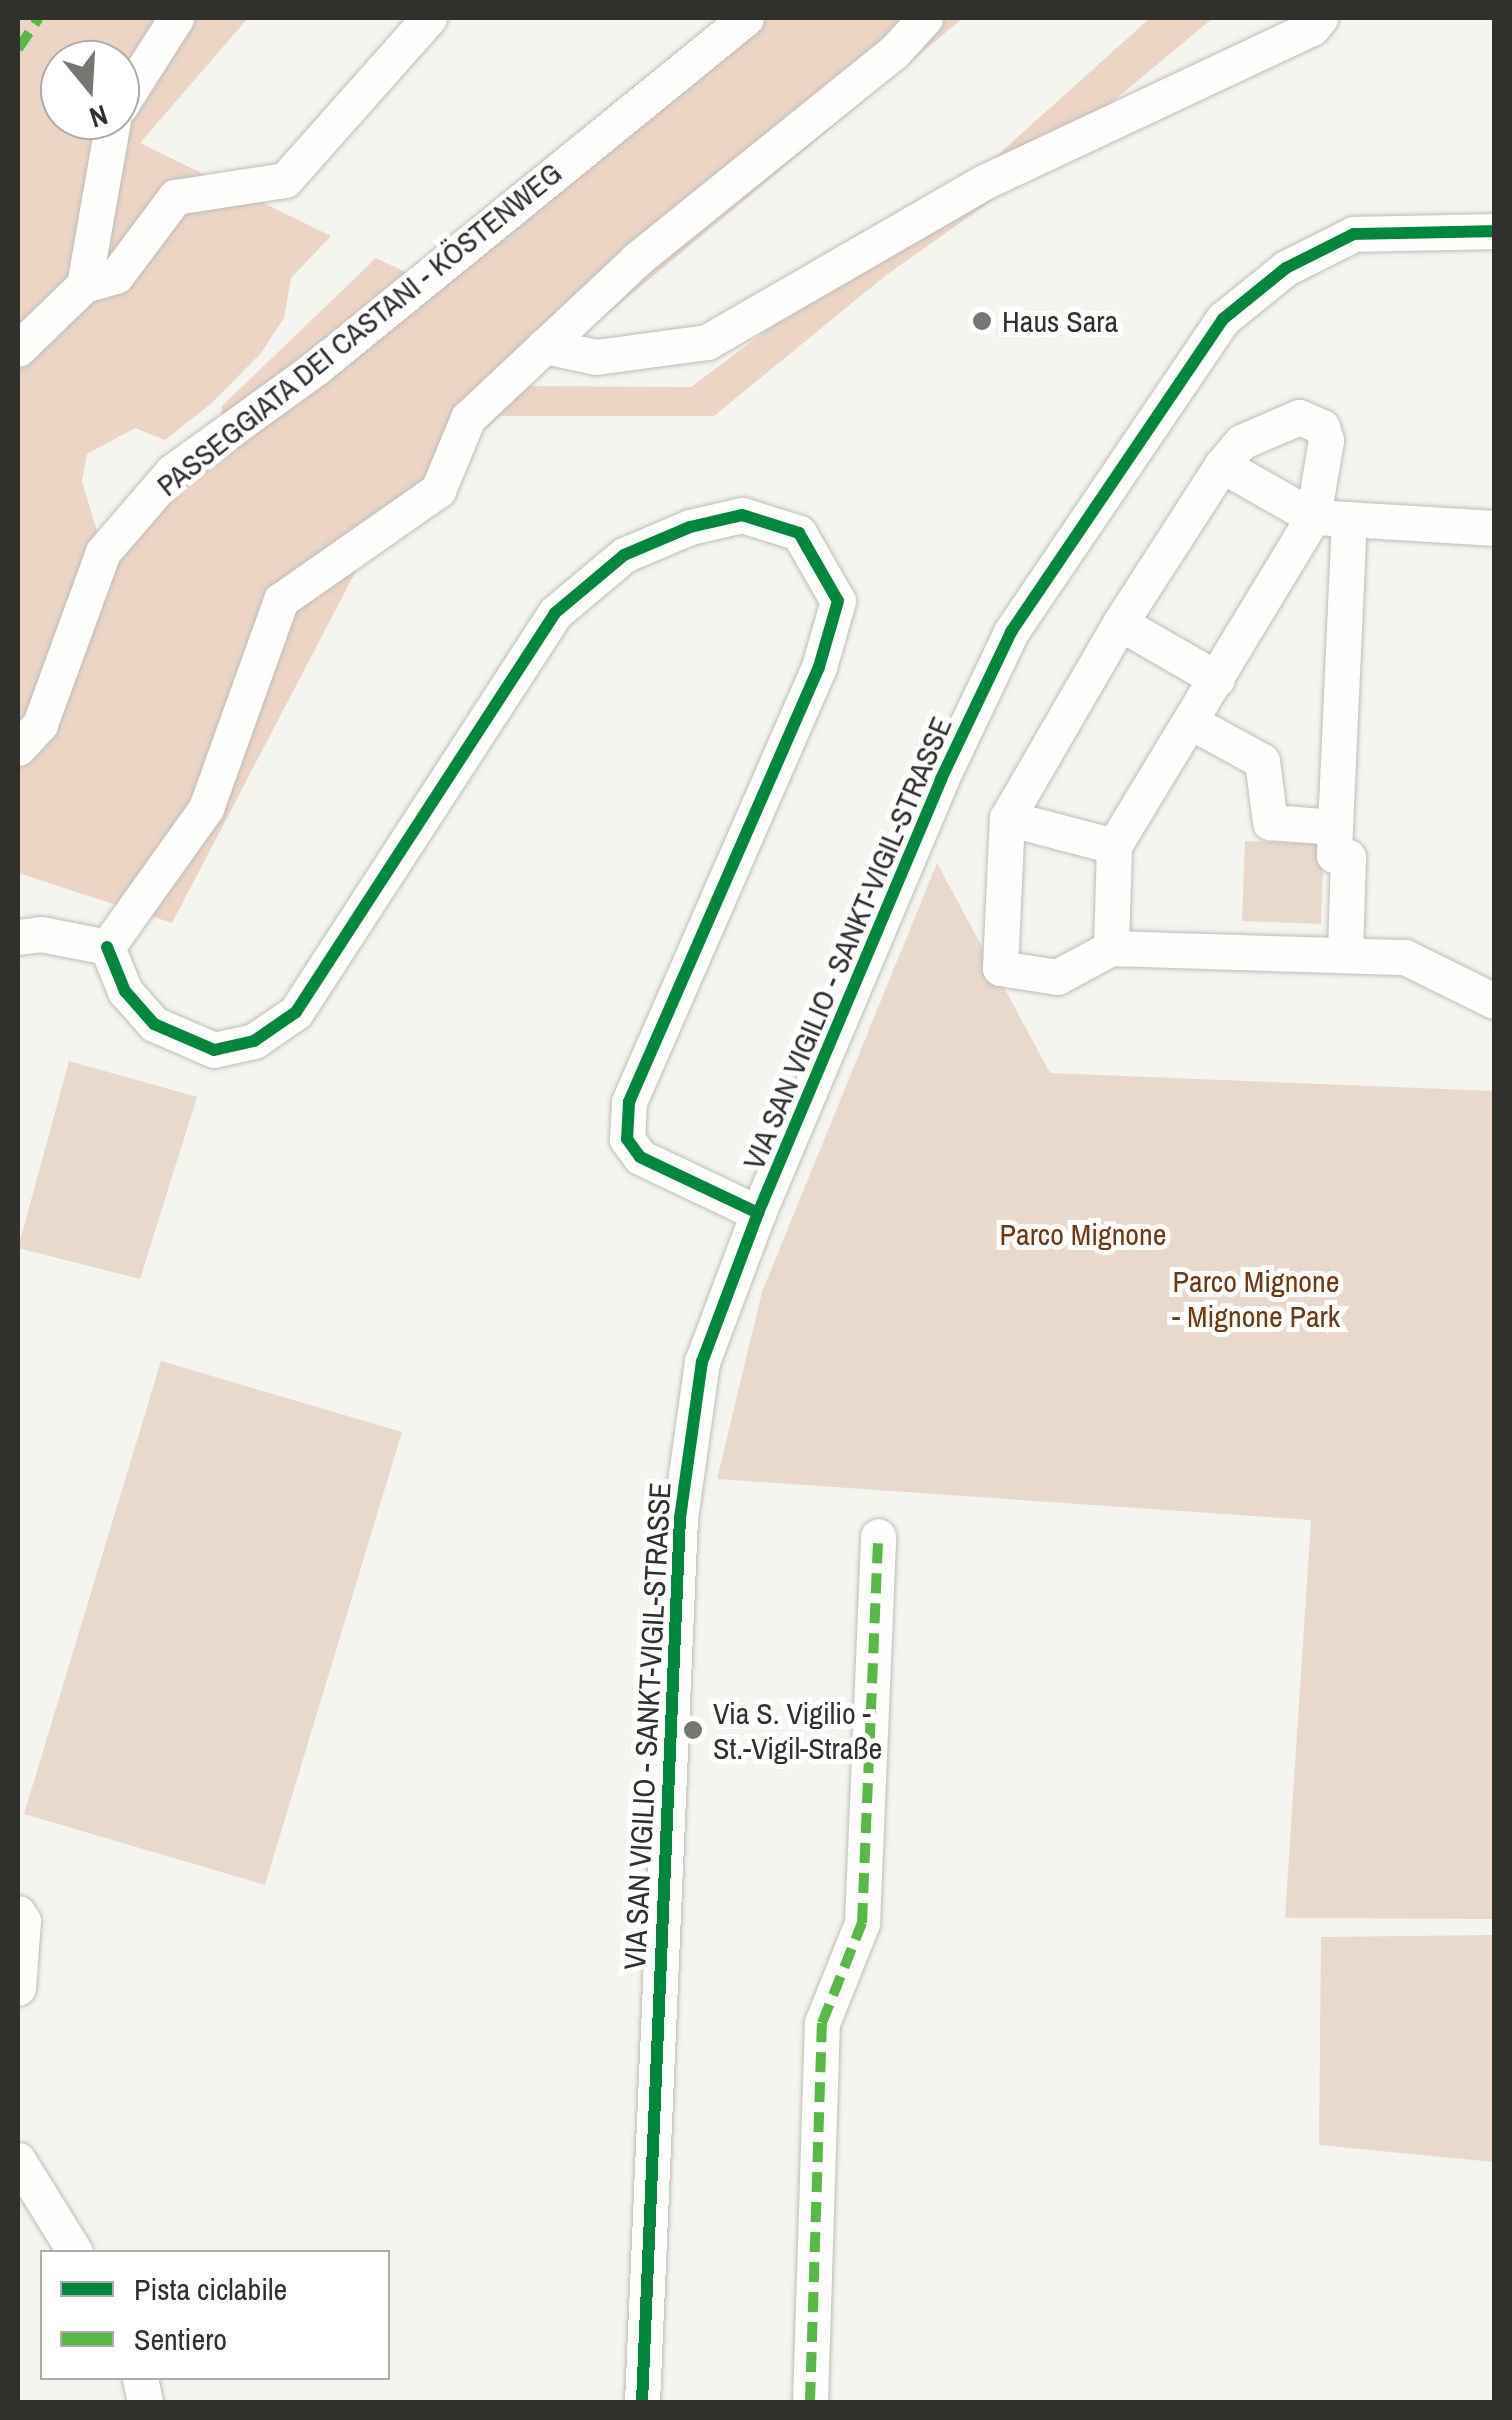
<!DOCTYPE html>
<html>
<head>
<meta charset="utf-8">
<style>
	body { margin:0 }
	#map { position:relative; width:1512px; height:2420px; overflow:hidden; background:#f5f5f0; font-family:"Archivo Narrow",sans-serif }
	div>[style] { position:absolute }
	.green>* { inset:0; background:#e9d8cc }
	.forest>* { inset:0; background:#ecd5c5 }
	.roads { filter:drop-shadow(0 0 2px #bdbdb9) drop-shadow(0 0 2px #bdbdb9) }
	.minor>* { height:35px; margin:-17.5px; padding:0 17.5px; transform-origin:17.5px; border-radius:17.5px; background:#fefefd }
	.quiet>* { height:10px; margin-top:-5px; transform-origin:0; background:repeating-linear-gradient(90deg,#58b947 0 20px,transparent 0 30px) }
	.cycleway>* { height:12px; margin:-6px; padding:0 6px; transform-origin:6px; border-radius:6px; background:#00873e }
	.dots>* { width:28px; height:28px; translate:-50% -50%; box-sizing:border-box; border:5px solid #fff; border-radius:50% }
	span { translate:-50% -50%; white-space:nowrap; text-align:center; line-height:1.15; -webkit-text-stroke:10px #fff; paint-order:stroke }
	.poi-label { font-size:30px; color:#30312d }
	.left { translate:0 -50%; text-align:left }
	.street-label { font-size:30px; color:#30312d }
	.park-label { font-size:30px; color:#6d3812 }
	.frame { position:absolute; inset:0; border:20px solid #30312d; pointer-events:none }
	.legend { position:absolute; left:40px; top:2250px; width:350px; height:130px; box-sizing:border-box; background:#fff; border:2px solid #acadab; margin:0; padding:12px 18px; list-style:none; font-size:30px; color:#30312d }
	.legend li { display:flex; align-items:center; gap:20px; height:50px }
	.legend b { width:50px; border:2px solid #acadab }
	.north { position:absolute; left:40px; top:40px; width:100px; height:100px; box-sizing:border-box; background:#fff; border:2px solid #acadab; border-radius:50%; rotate:162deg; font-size:28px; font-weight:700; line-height:40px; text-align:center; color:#30312d }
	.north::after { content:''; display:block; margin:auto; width:35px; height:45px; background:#757671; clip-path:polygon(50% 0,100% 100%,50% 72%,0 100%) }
</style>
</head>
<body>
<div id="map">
	<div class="green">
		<div style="clip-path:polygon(1245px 841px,1324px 844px,1321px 924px,1242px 921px)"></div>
		<div style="clip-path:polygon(937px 863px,1050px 1073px,1494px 1091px,1494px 1919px,1285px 1918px,1311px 1520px,717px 1479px,762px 1292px)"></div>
		<div style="clip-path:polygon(69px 1061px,197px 1097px,140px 1279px,18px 1248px)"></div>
		<div style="clip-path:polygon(161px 1361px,402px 1432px,265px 1885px,24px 1814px)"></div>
		<div style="clip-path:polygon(1494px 1935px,1494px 2162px,1319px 2145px,1321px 1937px)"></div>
	</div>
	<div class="forest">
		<div style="clip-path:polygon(evenodd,18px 18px,248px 18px,140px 143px,331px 236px,291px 278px,284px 318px,261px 353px,213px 402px,165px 440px,135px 428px,87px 454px,82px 481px,103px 551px,220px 433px,222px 406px,376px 258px,416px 277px,727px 18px,963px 18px,521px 386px,691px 387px,981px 170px,1150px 18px,1213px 18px,1005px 191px,885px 276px,714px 416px,500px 416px,380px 525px,172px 923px,18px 873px,18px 18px,60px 60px,120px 60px,120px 120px,60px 120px,60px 60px)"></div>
	</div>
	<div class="roads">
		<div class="minor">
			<div style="left:120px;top:106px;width:104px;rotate:-57.5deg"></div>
			<div style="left:84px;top:285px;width:33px;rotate:-16deg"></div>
			<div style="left:116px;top:276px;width:99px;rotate:-53.2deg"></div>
			<div style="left:175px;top:197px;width:111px;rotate:-8.8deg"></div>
			<div style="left:285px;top:180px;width:217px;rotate:-48.4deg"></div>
			<div style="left:544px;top:346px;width:53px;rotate:11.9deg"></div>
			<div style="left:596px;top:357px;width:112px;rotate:-7.7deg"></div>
			<div style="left:707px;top:342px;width:318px;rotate:-30deg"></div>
			<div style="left:982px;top:183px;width:365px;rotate:-25.2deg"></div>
			<div style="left:1312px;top:28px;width:13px;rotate:-51deg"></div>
			<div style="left:18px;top:349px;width:92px;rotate:-44.1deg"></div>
			<div style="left:84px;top:285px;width:168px;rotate:-80deg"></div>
			<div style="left:1299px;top:417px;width:25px;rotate:23deg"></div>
			<div style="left:1322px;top:427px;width:14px;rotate:73deg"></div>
			<div style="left:1326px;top:440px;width:78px;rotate:99.6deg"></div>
			<div style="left:1313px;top:517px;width:105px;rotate:-150.3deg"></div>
			<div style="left:1222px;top:465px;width:30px;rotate:-50deg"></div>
			<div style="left:1241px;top:442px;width:63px;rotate:-23.3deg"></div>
			<div style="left:1494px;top:528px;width:181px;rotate:-176.5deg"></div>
			<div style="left:1313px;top:517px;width:385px;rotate:121.2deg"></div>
			<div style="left:1114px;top:846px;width:102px;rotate:91.7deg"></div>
			<div style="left:1111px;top:948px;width:294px;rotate:1.8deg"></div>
			<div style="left:1405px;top:957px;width:99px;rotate:26.3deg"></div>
			<div style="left:1217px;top:679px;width:112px;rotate:-150deg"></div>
			<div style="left:1120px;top:623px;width:188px;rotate:-57.2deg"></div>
			<div style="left:1191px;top:722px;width:81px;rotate:28.8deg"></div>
			<div style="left:1262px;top:761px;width:62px;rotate:82.5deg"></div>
			<div style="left:1270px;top:822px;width:65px;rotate:4.4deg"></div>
			<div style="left:1335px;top:827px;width:28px;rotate:92deg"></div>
			<div style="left:1334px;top:855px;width:14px;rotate:8deg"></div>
			<div style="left:1348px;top:857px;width:97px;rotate:91.8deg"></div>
			<div style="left:18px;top:748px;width:33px;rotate:-47deg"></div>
			<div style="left:40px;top:724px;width:183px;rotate:-69.9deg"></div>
			<div style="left:103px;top:552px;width:106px;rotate:-49.2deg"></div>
			<div style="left:172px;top:472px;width:179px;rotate:-35.9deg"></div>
			<div style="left:317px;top:367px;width:553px;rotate:-39.13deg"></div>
			<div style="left:1007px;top:818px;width:150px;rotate:92.7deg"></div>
			<div style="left:1000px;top:968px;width:58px;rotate:9deg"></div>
			<div style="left:1057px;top:977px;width:61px;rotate:-28.2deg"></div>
			<div style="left:1335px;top:827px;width:304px;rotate:-87.4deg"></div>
			<div style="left:1114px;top:846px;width:111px;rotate:-165.3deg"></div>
			<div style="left:1007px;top:818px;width:225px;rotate:-59.9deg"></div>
			<div style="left:18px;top:937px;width:23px;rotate:-7deg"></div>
			<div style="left:41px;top:934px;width:67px;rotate:11.1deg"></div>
			<div style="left:107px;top:947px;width:48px;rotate:67.8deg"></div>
			<div style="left:125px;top:991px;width:44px;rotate:48.7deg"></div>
			<div style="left:154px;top:1024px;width:65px;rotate:23.4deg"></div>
			<div style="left:214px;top:1050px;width:41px;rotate:-12.7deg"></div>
			<div style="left:254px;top:1041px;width:51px;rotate:-34.6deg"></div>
			<div style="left:296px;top:1012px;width:476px;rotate:-57deg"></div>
			<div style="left:555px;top:613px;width:90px;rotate:-40deg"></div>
			<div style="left:624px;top:555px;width:72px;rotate:-23deg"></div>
			<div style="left:690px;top:527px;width:53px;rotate:-13deg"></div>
			<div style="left:742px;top:515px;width:60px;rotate:17.5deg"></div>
			<div style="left:799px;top:533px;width:78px;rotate:60.2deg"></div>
			<div style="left:838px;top:601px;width:69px;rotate:106.1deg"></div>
			<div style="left:819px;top:667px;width:475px;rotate:113.6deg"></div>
			<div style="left:629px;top:1102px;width:37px;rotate:93deg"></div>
			<div style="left:627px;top:1139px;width:22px;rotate:54deg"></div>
			<div style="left:640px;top:1157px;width:131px;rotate:25.4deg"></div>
			<div style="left:107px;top:947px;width:171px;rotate:-54.5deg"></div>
			<div style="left:206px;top:808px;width:221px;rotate:-70.2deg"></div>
			<div style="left:281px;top:600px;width:192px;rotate:-35deg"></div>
			<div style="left:438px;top:490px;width:78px;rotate:-67.4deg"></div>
			<div style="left:468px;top:418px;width:231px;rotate:-43.2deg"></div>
			<div style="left:636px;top:260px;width:331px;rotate:-38.9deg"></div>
			<div style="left:894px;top:52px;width:46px;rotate:-47.6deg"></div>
			<div style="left:18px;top:1913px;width:9px;rotate:58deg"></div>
			<div style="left:23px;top:1921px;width:67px;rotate:94.3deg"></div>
			<div style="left:18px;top:2160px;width:108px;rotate:58.2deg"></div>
			<div style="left:140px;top:2378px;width:25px;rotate:78deg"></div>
			<div style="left:642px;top:2402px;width:885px;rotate:-87.54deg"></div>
			<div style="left:680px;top:1518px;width:158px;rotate:-82deg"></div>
			<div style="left:702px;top:1362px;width:159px;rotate:-69.4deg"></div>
			<div style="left:758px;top:1213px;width:471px;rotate:-67.1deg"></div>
			<div style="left:941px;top:779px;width:163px;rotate:-64.5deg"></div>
			<div style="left:1011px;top:632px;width:378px;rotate:-55.9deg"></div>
			<div style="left:1223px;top:319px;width:81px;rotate:-39deg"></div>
			<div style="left:1286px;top:268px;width:76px;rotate:-26.6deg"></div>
			<div style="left:1354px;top:234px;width:140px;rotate:-1.2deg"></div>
			<div style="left:810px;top:2402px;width:379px;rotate:-88.2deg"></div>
			<div style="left:822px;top:2023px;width:108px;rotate:-68.2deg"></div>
			<div style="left:862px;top:1923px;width:387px;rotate:-87.6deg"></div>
		</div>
	</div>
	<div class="quiet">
		<div style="left:18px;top:49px;width:37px;rotate:-56deg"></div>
		<div style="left:810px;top:2402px;width:379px;rotate:-88.2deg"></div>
		<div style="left:822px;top:2023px;width:108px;rotate:-68.2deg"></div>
		<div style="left:862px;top:1923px;width:387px;rotate:-87.6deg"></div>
	</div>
	<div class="cycleway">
		<div style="left:107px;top:947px;width:48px;rotate:67.8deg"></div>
		<div style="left:125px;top:991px;width:44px;rotate:48.7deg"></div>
		<div style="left:154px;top:1024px;width:65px;rotate:23.4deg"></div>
		<div style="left:214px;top:1050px;width:41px;rotate:-12.7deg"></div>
		<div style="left:254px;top:1041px;width:51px;rotate:-34.6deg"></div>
		<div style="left:296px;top:1012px;width:476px;rotate:-57deg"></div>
		<div style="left:555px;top:613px;width:90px;rotate:-40deg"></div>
		<div style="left:624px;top:555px;width:72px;rotate:-23deg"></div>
		<div style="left:690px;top:527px;width:53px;rotate:-13deg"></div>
		<div style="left:742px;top:515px;width:60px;rotate:17.5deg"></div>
		<div style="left:799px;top:533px;width:78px;rotate:60.2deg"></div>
		<div style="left:838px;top:601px;width:69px;rotate:106.1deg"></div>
		<div style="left:819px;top:667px;width:475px;rotate:113.6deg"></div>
		<div style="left:629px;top:1102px;width:37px;rotate:93deg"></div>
		<div style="left:627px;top:1139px;width:22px;rotate:54deg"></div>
		<div style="left:640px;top:1157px;width:131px;rotate:25.4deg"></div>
		<div style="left:642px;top:2402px;width:885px;rotate:-87.54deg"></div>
		<div style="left:680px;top:1518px;width:158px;rotate:-82deg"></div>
		<div style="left:702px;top:1362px;width:159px;rotate:-69.4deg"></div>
		<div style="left:758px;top:1213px;width:471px;rotate:-67.1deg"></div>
		<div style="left:941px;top:779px;width:163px;rotate:-64.5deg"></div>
		<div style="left:1011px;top:632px;width:378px;rotate:-55.9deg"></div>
		<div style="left:1223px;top:319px;width:81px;rotate:-39deg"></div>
		<div style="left:1286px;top:268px;width:76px;rotate:-26.6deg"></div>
		<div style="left:1354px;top:234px;width:140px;rotate:-1.2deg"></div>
	</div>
	<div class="dots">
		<div style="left:982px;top:321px;background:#757671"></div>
		<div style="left:693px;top:1730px;background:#757671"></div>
	</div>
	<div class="poi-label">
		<span class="left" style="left:1002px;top:321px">Haus Sara</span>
		<span class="left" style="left:713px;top:1730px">Via S. Vigilio -<br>St.-Vigil-Straße</span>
	</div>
	<div class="street-label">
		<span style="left:359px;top:329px;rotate:-39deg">PASSEGGIATA DEI CASTANI - KÖSTENWEG</span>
		<span style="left:847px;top:943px;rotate:-67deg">VIA SAN VIGILIO - SANKT-VIGIL-STRASSE</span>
		<span style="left:647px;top:1726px;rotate:-87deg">VIA SAN VIGILIO - SANKT-VIGIL-STRASSE</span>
	</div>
	<div class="park-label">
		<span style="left:1083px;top:1234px">Parco Mignone</span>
		<span style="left:1256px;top:1298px">Parco Mignone<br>- Mignone Park</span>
	</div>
	<div class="frame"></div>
	<ul class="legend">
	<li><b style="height:12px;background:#00873e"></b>Pista ciclabile</li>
	<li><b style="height:12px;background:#58b947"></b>Sentiero</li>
	</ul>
	<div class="north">N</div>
</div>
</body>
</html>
